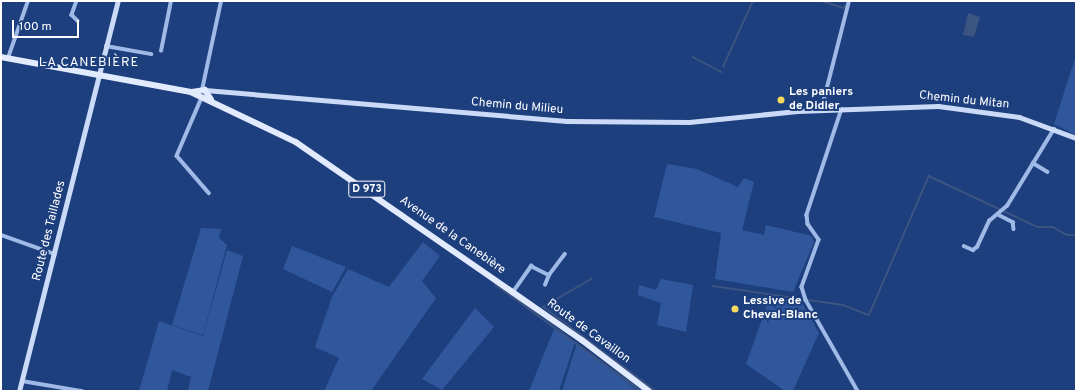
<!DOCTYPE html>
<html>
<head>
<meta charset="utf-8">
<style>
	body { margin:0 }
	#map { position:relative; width:1077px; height:392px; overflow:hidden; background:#1d3f7d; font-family:Overpass,sans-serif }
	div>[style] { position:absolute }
	.green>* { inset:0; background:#30579c }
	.water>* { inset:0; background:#3b5482 }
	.stream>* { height:1.5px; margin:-0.75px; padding:0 0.75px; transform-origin:0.75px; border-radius:0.75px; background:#3b5482 }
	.street>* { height:3.5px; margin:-1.75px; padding:0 1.75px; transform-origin:1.75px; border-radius:1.75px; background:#a0bae8 }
	.secondary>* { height:5px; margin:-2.5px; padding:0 2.5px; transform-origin:2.5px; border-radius:2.5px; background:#cbdaf6 }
	.primary>* { height:5.5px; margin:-2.75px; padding:0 2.75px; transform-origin:2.75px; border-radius:2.75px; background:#e2eafe }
	.dots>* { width:11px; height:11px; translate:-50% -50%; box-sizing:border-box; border:2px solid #1d3f7d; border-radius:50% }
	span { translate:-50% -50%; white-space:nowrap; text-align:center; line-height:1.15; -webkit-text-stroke:4px #1d3f7d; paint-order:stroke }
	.shield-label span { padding:1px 3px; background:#1d3f7d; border:1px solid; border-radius:3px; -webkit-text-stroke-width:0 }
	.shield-label { font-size:11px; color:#fff; font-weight:700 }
	.poi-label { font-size:12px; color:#fff; font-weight:700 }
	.left { translate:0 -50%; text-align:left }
	.street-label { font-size:12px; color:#fff }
	.neighbourhood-label { font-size:13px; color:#fff; letter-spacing:1px }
	.frame { position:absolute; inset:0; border:2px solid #fff; pointer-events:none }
	.scale { position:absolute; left:12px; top:20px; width:67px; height:18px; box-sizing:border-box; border:2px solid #fff; border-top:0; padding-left:5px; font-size:12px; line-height:14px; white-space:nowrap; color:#fff; -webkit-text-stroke:3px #1d3f7d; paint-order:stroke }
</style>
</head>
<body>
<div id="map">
	<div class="green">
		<div style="clip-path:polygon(1076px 55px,1076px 135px,1054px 124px)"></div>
		<div style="clip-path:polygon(667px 164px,697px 169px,738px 187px,744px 178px,754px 182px,742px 230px,764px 235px,766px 225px,812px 236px,814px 242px,793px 292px,715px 279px,721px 233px,654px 217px)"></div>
		<div style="clip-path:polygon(201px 228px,221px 229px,219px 238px,227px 245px,203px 335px,172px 325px)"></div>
		<div style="clip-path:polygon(423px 242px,440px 256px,422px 281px,436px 298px,371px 391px,324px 391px,339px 358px,315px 347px,332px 297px,348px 269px,389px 287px)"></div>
		<div style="clip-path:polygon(292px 246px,346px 267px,332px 292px,283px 269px)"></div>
		<div style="clip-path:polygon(227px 250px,243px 256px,208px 391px,188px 391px,191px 377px,172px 370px,167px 391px,139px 391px,159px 321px,203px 336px)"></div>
		<div style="clip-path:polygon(661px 279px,693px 285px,686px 332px,657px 325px,661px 303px,638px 295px,639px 285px,656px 290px)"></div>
		<div style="clip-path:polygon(770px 297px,801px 301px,819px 333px,793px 391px,785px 391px,746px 364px)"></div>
		<div style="clip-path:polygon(475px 308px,494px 327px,442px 390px,422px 379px)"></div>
		<div style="clip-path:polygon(554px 329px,575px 342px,559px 391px,529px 391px)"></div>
		<div style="clip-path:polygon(577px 343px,638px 391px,562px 391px)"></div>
	</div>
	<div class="water">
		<div style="clip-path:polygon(968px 13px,980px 17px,974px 37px,963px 35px)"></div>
	</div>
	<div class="stream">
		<div style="left:822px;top:1px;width:22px;rotate:18deg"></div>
		<div style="left:843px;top:8px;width:5px;rotate:-37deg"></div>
		<div style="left:693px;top:57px;width:32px;rotate:28deg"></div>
		<div style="left:723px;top:67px;width:72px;rotate:-65.6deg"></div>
		<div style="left:592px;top:279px;width:56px;rotate:149.7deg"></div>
		<div style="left:544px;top:307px;width:140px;rotate:36.9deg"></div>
		<div style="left:495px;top:284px;width:181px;rotate:36.2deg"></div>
		<div style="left:713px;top:286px;width:131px;rotate:8.3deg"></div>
		<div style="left:843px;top:305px;width:28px;rotate:21deg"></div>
		<div style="left:869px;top:315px;width:151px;rotate:-66.7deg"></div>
		<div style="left:929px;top:176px;width:120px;rotate:25.1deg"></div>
		<div style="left:1038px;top:227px;width:15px"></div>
		<div style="left:1053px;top:227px;width:16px;rotate:30deg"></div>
		<div style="left:1067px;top:235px;width:9px"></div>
	</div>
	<div class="street">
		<div style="left:77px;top:1px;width:15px;rotate:110deg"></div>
		<div style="left:72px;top:15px;width:8px;rotate:45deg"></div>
		<div style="left:106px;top:46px;width:46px;rotate:10.1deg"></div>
		<div style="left:161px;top:51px;width:51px;rotate:-78.7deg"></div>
		<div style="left:8px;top:58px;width:60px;rotate:-70.7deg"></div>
		<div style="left:202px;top:90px;width:91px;rotate:-77.9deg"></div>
		<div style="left:202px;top:98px;width:63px;rotate:113.3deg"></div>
		<div style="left:177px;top:156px;width:49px;rotate:49.1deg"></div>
		<div style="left:842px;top:109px;width:112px;rotate:108.3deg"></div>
		<div style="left:807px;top:215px;width:9px;rotate:84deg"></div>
		<div style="left:808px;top:224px;width:19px;rotate:55deg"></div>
		<div style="left:819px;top:240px;width:50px;rotate:109.9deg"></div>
		<div style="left:802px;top:287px;width:14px;rotate:73deg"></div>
		<div style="left:806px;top:300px;width:105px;rotate:60.3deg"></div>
		<div style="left:821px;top:111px;width:114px;rotate:-75.7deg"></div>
		<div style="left:1033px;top:163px;width:17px;rotate:31deg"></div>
		<div style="left:999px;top:215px;width:16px;rotate:27deg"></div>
		<div style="left:1013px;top:222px;width:7px;rotate:82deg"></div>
		<div style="left:1px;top:235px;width:57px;rotate:19.4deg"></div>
		<div style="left:964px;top:246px;width:10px;rotate:24deg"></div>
		<div style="left:973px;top:250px;width:5px;rotate:-37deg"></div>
		<div style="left:977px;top:247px;width:29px;rotate:-65deg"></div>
		<div style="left:989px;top:221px;width:23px;rotate:-40deg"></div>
		<div style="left:1007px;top:206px;width:90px;rotate:-58.6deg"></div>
		<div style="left:545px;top:285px;width:11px;rotate:-68deg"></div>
		<div style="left:513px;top:292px;width:32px;rotate:-55deg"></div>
		<div style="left:531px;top:266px;width:20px;rotate:27deg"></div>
		<div style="left:549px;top:275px;width:26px;rotate:-53deg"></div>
		<div style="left:22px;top:381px;width:61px;rotate:9.5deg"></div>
	</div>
	<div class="secondary">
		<div style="left:205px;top:90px;width:363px;rotate:4.9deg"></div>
		<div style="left:567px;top:121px;width:122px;rotate:0.5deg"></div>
		<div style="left:689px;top:122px;width:109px;rotate:-5.8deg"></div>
		<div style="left:797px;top:111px;width:141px;rotate:-2deg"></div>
		<div style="left:938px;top:106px;width:82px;rotate:7.7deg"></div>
		<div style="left:1019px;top:117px;width:61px;rotate:20.2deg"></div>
		<div style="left:19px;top:391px;width:402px;rotate:-75.8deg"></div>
	</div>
	<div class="primary">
		<div style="left:1px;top:57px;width:193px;rotate:10.4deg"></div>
		<div style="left:191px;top:92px;width:116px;rotate:25.5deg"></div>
		<div style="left:296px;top:142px;width:348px;rotate:34.7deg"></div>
		<div style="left:582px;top:340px;width:84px;rotate:37.3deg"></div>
		<div style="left:192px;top:92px;width:13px;rotate:-9deg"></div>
		<div style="left:205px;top:90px;width:11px;rotate:56deg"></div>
	</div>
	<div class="dots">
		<div style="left:781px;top:100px;background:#f7d95e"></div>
		<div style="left:735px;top:309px;background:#f7d95e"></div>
	</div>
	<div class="shield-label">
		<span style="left:367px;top:189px">D 973</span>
	</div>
	<div class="poi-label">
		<span class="left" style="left:789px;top:100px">Les paniers<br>de Didier</span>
		<span class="left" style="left:743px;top:309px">Lessive de<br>Cheval-Blanc</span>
	</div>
	<div class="street-label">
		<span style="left:964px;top:101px;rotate:6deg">Chemin du Mitan</span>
		<span style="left:517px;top:107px;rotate:5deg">Chemin du Milieu</span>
		<span style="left:50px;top:231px;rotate:-76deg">Route des Taillades</span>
		<span style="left:452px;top:236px;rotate:35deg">Avenue de la Canebière</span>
		<span style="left:588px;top:332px;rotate:36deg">Route de Cavaillon</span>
	</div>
	<div class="neighbourhood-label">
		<span style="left:89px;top:63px">LA CANEBIÈRE</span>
	</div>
	<div class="frame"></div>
	<div class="scale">100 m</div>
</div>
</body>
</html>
